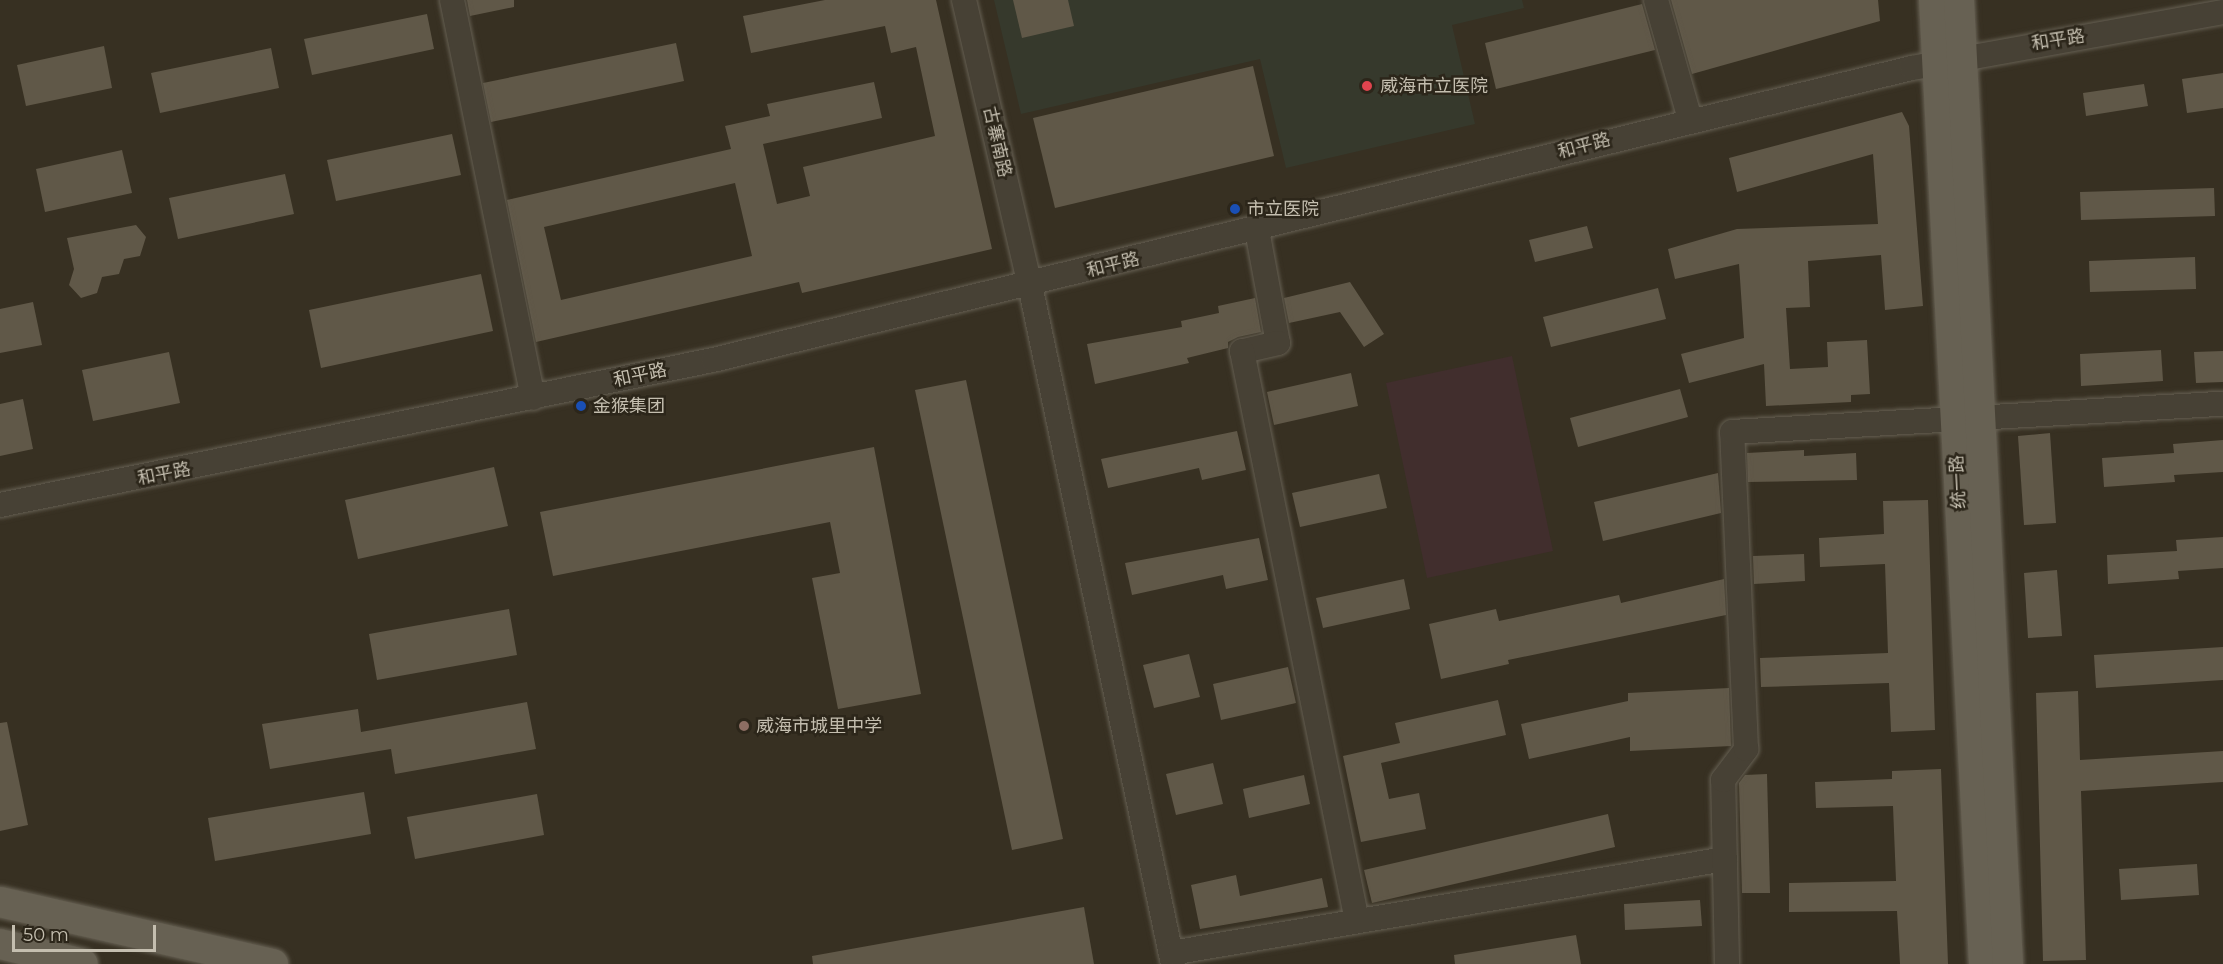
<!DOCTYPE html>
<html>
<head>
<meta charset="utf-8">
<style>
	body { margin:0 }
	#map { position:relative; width:2223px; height:964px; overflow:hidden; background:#373022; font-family:Montserrat,"Noto Sans SC",sans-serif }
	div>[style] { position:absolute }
	.medical>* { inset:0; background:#36392c }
	.green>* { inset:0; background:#412e2d }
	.building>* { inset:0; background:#605848 }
	.roads { filter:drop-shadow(0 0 2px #655f52) drop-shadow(0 0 2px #655f52) }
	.minor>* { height:24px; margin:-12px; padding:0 12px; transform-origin:12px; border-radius:12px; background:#474135 }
	.major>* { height:30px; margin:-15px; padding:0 15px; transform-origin:15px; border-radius:15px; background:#676153 }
	.dots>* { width:16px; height:16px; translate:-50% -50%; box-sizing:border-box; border:3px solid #2c261a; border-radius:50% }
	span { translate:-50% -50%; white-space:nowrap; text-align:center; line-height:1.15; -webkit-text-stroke:5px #2c261a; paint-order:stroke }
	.street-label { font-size:18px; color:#c4beaf }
	.poi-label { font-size:18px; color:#c4beaf }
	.left { translate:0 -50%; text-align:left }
	.scale { position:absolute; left:12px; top:925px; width:144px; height:27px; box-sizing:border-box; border:3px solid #c4beaf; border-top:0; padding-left:8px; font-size:18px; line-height:21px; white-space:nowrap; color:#c4beaf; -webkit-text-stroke:4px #2c261a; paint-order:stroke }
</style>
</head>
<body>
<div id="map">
	<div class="medical">
		<div style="clip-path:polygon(994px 0,1522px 0,1524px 8px,1452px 25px,1475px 124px,1286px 168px,1260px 59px,1021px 114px)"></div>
	</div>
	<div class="green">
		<div style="clip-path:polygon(1512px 356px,1553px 551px,1427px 578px,1386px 383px)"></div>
	</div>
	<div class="building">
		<div style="clip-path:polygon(467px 0,514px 0,514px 7px,470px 16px)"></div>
		<div style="clip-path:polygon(evenodd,825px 0,936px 0,992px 249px,802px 293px,799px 282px,536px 342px,507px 200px,731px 149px,725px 126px,770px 116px,767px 104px,874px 82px,882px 118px,763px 144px,777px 204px,810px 196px,803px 167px,935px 136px,916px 47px,891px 53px,885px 26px,751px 53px,743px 16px,825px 0,735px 183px,752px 256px,561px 300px,544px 227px,735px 183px)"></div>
		<div style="clip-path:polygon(1013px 0,1068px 0,1074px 26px,1022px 38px)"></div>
		<div style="clip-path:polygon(1671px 0,1878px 0,1880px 21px,1692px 74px)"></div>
		<div style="clip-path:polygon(1642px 4px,1655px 50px,1496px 89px,1485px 43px)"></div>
		<div style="clip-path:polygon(427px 14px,434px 49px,312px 75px,304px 39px)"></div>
		<div style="clip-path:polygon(676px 43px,684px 81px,491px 122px,483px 83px)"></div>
		<div style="clip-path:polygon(104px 46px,112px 88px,26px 106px,17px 65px)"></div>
		<div style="clip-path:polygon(271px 48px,279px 88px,160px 113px,151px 73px)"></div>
		<div style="clip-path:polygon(1253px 66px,1274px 156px,1055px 208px,1033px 118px)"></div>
		<div style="clip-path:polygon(2223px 73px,2223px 108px,2187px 113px,2182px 79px)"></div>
		<div style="clip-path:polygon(2144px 84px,2148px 106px,2086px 116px,2083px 93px)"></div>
		<div style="clip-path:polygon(1902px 112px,1909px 126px,1923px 306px,1885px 310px,1881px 255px,1808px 261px,1810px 307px,1786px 308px,1790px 369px,1828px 367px,1827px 342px,1867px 340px,1870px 394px,1851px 395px,1851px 402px,1766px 406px,1764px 364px,1689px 383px,1681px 354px,1744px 338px,1739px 264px,1675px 279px,1668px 249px,1737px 229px,1878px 224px,1873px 154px,1737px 192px,1729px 158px)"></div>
		<div style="clip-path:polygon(452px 134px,461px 175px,336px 201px,327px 160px)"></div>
		<div style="clip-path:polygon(122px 150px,132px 193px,45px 212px,36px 169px)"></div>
		<div style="clip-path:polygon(285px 174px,294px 214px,178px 239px,169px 198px)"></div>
		<div style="clip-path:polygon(2214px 188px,2215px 216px,2081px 220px,2080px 192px)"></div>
		<div style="clip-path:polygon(136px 225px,146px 237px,140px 256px,124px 259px,119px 274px,102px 277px,97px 293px,81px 298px,69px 285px,74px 269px,67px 238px)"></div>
		<div style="clip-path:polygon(1587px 226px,1593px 248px,1535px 262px,1529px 240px)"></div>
		<div style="clip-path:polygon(2195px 257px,2196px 289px,2090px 292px,2089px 261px)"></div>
		<div style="clip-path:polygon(481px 274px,493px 331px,321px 368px,309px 310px)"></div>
		<div style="clip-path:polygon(1350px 282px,1384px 334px,1364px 347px,1340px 312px,1289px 323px,1284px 298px)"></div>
		<div style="clip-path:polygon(1658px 288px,1666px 319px,1551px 347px,1543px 317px)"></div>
		<div style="clip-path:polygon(1255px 298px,1261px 332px,1238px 337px,1228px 342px,1228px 348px,1187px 358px,1189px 363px,1095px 384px,1087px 344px,1182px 327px,1181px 321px,1219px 313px,1218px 306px)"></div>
		<div style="clip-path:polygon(33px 302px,42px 345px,0 353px,0 309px)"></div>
		<div style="clip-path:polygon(2161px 350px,2163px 381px,2081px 386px,2080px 354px)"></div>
		<div style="clip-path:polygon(2223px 351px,2223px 382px,2196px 383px,2194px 352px)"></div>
		<div style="clip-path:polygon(169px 352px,180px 403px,93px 421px,82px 370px)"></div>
		<div style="clip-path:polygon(1351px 373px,1358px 406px,1274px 425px,1267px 392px)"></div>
		<div style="clip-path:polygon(966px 380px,1063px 839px,1012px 850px,915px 390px)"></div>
		<div style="clip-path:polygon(1680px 389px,1688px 417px,1578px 447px,1570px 418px)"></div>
		<div style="clip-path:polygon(23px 399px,33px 449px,0 456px,0 404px)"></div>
		<div style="clip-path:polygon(1237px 431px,1246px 470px,1202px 480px,1199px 468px,1108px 488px,1101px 459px)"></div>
		<div style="clip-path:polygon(2050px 433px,2056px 523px,2024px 525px,2018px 436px)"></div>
		<div style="clip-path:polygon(2223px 440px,2223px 472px,2174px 475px,2175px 482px,2104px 487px,2102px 458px,2174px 453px,2173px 444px)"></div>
		<div style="clip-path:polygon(874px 447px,921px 694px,838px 709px,812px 578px,840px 573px,830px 522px,553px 576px,540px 512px)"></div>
		<div style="clip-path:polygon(1804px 450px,1804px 456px,1856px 453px,1857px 480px,1748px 482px,1747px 453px)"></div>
		<div style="clip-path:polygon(494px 467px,508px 526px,358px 559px,345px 500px)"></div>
		<div style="clip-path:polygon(1718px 473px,1721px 513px,1603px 541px,1594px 502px)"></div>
		<div style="clip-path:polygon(1379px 474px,1387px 508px,1300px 527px,1292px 493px)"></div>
		<div style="clip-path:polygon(1928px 500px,1935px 730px,1891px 732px,1889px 683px,1761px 687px,1760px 658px,1888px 653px,1885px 564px,1820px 567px,1819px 538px,1884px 534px,1883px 501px)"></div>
		<div style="clip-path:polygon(2223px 537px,2223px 568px,2178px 571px,2179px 579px,2108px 584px,2107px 555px,2177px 551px,2176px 540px)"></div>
		<div style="clip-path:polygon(1259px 538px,1268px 580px,1226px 589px,1223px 575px,1132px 595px,1125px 563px)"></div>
		<div style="clip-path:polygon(1804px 554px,1805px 581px,1754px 584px,1753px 556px)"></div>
		<div style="clip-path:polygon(2057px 570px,2062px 636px,2028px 638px,2024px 573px)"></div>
		<div style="clip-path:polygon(1404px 579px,1410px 609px,1323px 628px,1316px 598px)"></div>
		<div style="clip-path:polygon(1724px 579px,1726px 615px,1508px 660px,1509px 664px,1441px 679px,1429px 624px,1496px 609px,1499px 621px,1619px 595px,1621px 603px)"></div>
		<div style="clip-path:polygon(509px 609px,517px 655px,377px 680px,369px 634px)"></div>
		<div style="clip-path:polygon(2223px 647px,2223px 680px,2096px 688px,2094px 655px)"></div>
		<div style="clip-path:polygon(1189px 654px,1200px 697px,1154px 708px,1143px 665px)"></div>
		<div style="clip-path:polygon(1288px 667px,1296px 703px,1221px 720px,1213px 684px)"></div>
		<div style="clip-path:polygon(1729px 688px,1731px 746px,1630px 751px,1630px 737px,1529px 759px,1521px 724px,1628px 701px,1628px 693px)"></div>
		<div style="clip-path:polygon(2078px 691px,2080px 760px,2223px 751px,2223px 782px,2081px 791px,2086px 960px,2043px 961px,2036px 693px)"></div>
		<div style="clip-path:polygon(1498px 700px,1506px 735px,1381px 763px,1389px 799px,1419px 793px,1426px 829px,1361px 842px,1343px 756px,1400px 743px,1395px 723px)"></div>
		<div style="clip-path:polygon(527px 702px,536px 749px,395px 774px,391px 749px,270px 769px,262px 724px,358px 709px,361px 732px)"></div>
		<div style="clip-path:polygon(7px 722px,28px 825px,0 831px,0 723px)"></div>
		<div style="clip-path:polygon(1213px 763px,1223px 804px,1176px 815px,1166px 774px)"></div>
		<div style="clip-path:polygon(1941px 769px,1948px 964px,1900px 964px,1897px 911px,1789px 912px,1789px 883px,1896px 881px,1893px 806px,1816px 808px,1815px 782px,1892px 779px,1892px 771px)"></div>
		<div style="clip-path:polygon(1767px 774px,1770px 893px,1742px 893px,1739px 783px,1745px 775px)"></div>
		<div style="clip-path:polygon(1304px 775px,1310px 804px,1249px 818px,1243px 789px)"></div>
		<div style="clip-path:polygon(364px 792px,371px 834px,215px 861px,208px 818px)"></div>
		<div style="clip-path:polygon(537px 794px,544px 835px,415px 859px,407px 817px)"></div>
		<div style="clip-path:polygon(1608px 814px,1615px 847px,1372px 903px,1364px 870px)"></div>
		<div style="clip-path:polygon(2197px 864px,2199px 895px,2121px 900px,2119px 869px)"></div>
		<div style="clip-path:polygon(1236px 875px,1240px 896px,1322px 878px,1328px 907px,1200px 929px,1191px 885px)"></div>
		<div style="clip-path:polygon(1700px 900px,1702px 926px,1625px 930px,1624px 904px)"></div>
		<div style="clip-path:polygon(1084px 907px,1094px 964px,813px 964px,812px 956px)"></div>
		<div style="clip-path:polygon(1576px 935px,1581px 964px,1455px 964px,1454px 955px)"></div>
	</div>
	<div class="roads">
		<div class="minor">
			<div style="left:452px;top:0;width:406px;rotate:78.5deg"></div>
			<div style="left:964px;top:0;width:293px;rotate:77deg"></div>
			<div style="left:1030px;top:285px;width:694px;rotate:78.11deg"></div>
			<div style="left:1656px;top:0;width:124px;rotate:74.1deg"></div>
			<div style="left:1257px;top:230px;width:115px;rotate:79.5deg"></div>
			<div style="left:1278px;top:343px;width:37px;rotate:167deg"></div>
			<div style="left:1242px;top:351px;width:581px;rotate:78.59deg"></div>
			<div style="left:0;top:505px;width:728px;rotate:-11.5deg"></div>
			<div style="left:713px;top:360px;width:1234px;rotate:-13.69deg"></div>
			<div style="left:1912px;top:68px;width:316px;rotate:-10.2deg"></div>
			<div style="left:1171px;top:953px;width:562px;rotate:-9.63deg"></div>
			<div style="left:1727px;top:964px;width:184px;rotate:-91.2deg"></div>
			<div style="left:1723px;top:780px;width:39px;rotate:-53deg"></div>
			<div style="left:1746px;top:749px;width:317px;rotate:-92.5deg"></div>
			<div style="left:1732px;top:432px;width:492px;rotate:-3.3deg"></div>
		</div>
		<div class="major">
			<div style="left:1934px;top:0;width:965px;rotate:87.03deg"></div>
			<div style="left:1959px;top:0;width:965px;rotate:87.09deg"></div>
			<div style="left:0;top:902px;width:280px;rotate:12.8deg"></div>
			<div style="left:0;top:944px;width:85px;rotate:13.5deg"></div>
		</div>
	</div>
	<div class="dots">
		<div style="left:1367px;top:86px;background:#e0444e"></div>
		<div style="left:1235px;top:209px;background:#1a4fb4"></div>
		<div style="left:581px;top:406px;background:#1a4fb4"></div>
		<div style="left:744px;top:726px;background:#8d6e63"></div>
	</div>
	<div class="street-label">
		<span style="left:2058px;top:40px;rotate:-9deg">和平路</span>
		<span style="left:997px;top:142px;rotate:77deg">古寨南路</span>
		<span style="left:1584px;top:146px;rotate:-15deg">和平路</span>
		<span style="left:1113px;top:265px;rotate:-14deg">和平路</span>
		<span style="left:640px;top:375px;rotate:-12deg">和平路</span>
		<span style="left:164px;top:474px;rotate:-11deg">和平路</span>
		<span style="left:1958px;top:482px;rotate:-93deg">统一路</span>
	</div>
	<div class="poi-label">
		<span class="left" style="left:1380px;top:86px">威海市立医院</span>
		<span class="left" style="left:1247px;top:209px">市立医院</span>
		<span class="left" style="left:593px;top:406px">金猴集团</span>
		<span class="left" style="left:756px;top:726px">威海市城里中学</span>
	</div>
	<div class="scale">50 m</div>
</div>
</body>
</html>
